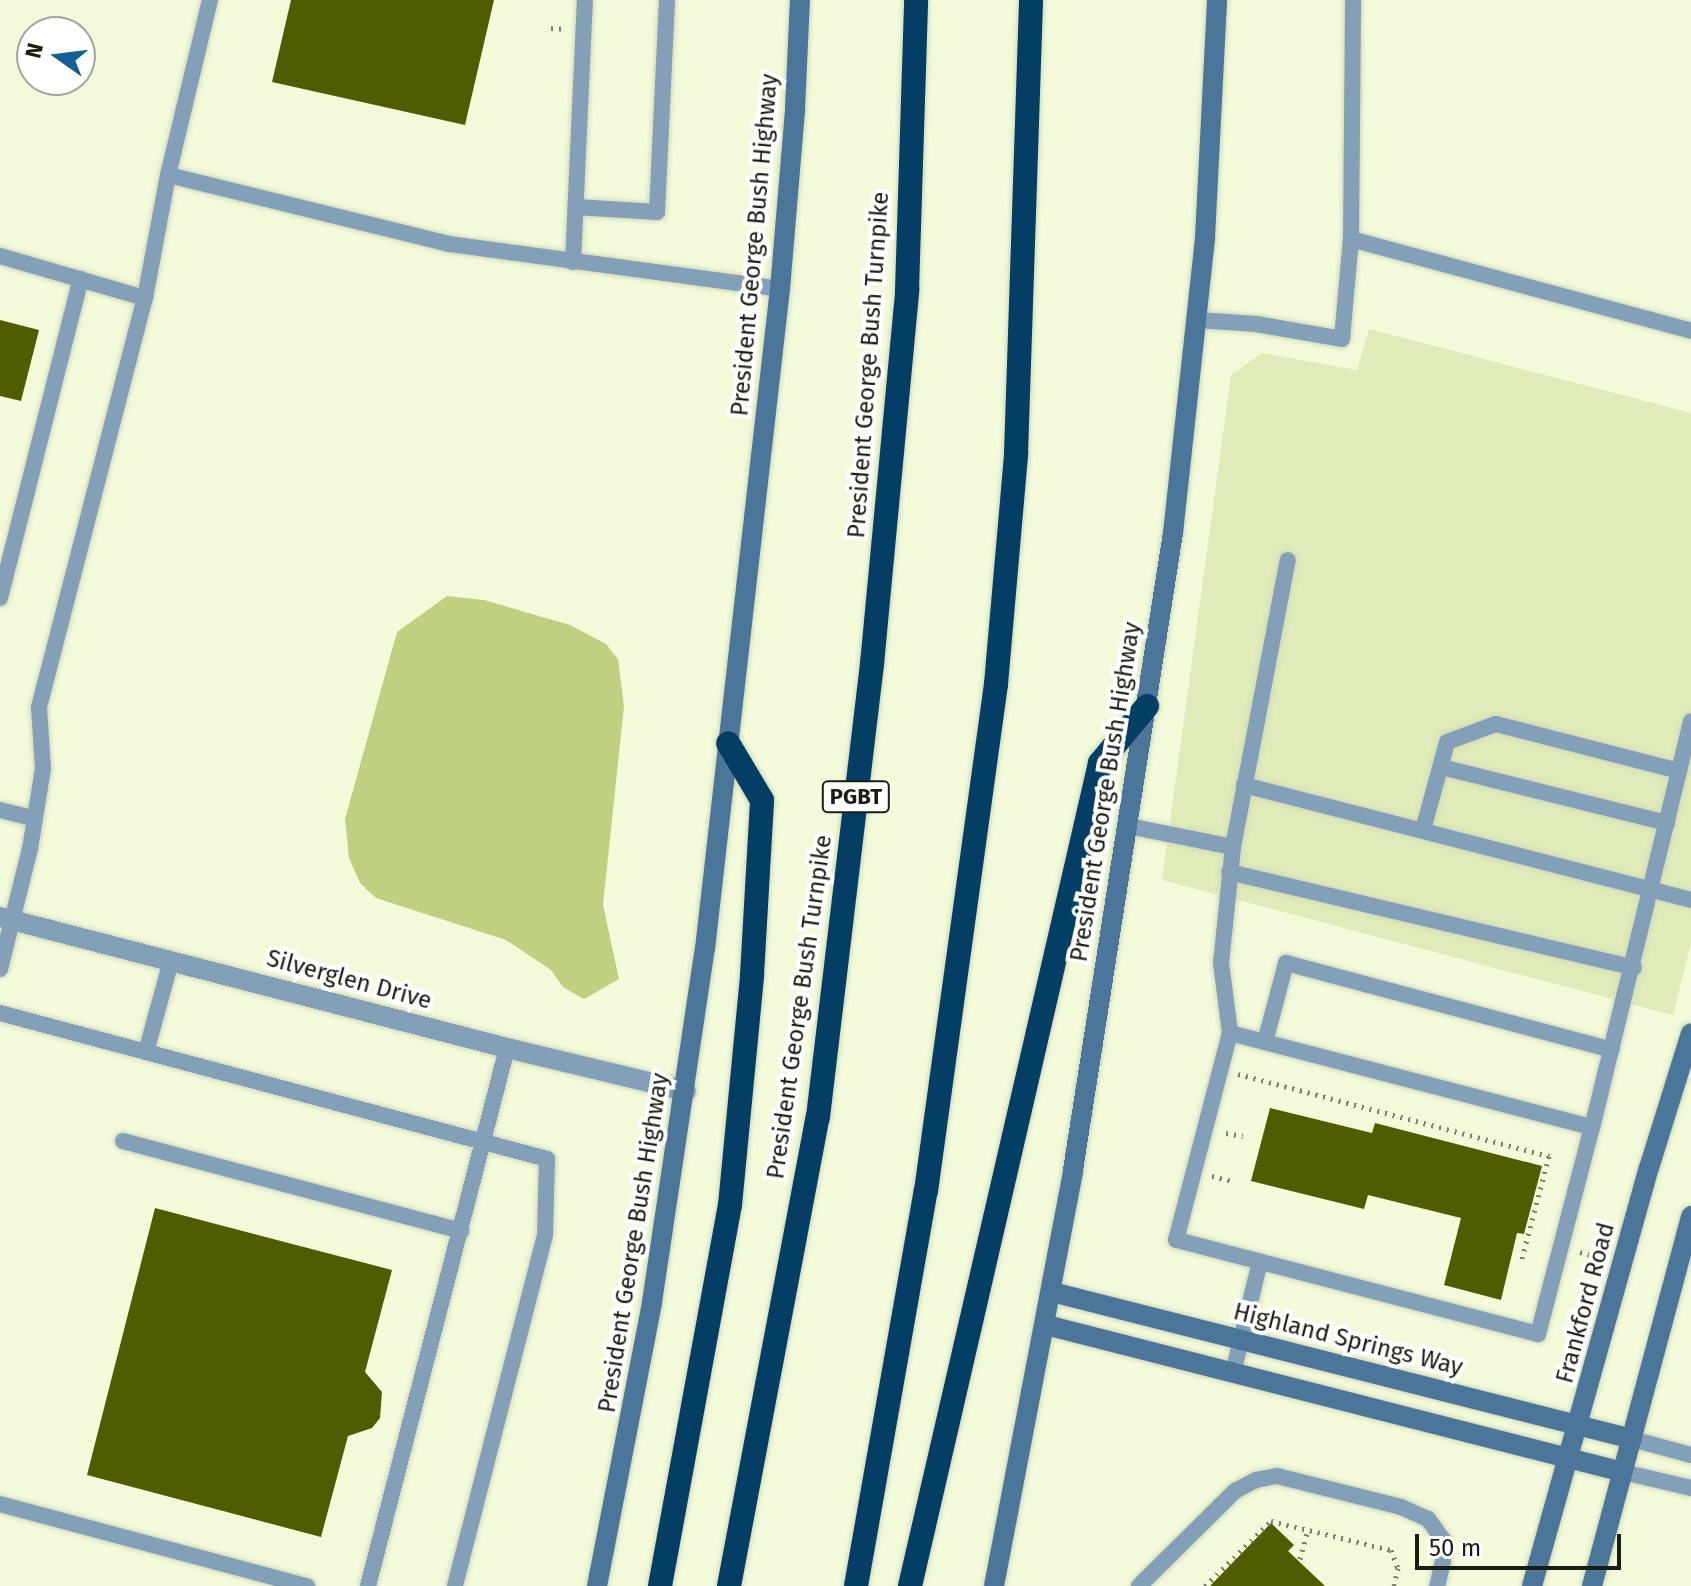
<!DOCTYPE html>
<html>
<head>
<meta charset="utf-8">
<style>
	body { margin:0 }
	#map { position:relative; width:1691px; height:1586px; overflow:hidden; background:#f2fada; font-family:"Fira Sans",sans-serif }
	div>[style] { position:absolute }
	.green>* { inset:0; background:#dfebb8 }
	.water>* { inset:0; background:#bfd180 }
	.building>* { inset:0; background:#4f5d00 }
	.path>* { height:5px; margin-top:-2.5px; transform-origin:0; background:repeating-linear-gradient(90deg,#7d826d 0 2px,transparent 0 8px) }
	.roads { filter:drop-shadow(0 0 2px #cfd7ba) drop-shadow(0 0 2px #cfd7ba) }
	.lane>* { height:16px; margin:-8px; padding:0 8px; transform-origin:8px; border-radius:8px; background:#83a0b8 }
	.street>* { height:20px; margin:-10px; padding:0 10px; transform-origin:10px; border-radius:10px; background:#83a0b8 }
	.secondary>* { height:20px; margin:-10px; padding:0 10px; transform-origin:10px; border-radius:10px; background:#4c7699 }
	.highway>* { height:24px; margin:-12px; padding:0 12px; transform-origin:12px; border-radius:12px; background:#043e64 }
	span { translate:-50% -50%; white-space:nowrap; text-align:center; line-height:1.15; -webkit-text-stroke:8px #fff; paint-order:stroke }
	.shield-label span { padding:2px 6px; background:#fff; border:2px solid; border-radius:6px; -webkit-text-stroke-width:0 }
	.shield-label { font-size:22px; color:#1a1d12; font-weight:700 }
	.street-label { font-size:24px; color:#1a1d12 }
	.north { position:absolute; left:16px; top:16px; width:80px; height:80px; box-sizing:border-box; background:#fff; border:2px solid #a3a5a0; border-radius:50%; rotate:284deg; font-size:22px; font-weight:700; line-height:32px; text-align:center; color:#1a1d12 }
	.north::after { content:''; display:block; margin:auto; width:28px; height:36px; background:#145f93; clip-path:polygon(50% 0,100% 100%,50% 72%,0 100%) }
	.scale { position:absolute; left:1415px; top:1534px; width:206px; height:36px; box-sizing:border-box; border:4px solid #1a1d12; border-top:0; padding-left:10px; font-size:24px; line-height:28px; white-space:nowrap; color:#1a1d12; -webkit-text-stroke:6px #fff; paint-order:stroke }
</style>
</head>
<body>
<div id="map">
	<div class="green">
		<div style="clip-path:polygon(1369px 329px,1691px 413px,1691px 943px,1673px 1015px,1162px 880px,1231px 375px,1262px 353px,1357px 370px)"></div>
	</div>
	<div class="water">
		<div style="clip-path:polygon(447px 596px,484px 600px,570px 625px,606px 644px,618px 659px,624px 706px,603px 905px,619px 979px,584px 999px,563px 987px,551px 970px,506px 940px,376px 898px,360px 883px,349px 858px,345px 819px,397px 632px)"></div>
	</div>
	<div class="building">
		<div style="clip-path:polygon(291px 0,494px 0,465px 125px,272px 82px)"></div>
		<div style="clip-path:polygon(0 320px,39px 330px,21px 401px,0 396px)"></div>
		<div style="clip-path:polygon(1270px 1108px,1372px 1133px,1375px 1123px,1542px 1166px,1524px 1234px,1517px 1233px,1501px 1300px,1444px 1285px,1461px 1218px,1368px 1195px,1364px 1209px,1251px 1181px)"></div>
		<div style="clip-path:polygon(155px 1208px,392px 1270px,365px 1372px,382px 1392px,380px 1418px,372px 1428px,348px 1436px,321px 1537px,87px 1475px)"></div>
		<div style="clip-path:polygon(1271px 1523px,1294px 1545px,1288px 1551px,1325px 1586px,1210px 1586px)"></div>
	</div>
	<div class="path">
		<div style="left:551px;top:28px;width:15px;rotate:4deg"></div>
		<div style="left:1238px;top:1074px;width:322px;rotate:14.8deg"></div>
		<div style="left:1549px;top:1156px;width:110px;rotate:104.8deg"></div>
		<div style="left:1226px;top:1133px;width:17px;rotate:10deg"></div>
		<div style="left:1212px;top:1176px;width:21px;rotate:14deg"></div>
		<div style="left:1580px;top:1252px;width:22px;rotate:16deg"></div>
		<div style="left:1300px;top:1559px;width:30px;rotate:-75deg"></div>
		<div style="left:1205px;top:1586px;width:93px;rotate:-44.6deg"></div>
		<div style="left:1271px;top:1521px;width:123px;rotate:13.6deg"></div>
		<div style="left:1391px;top:1550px;width:19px;rotate:69deg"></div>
		<div style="left:1398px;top:1568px;width:18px;rotate:103deg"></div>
	</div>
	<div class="roads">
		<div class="lane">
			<div style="left:168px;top:175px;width:289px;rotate:13.8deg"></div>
			<div style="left:449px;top:244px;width:334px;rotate:7.7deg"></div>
			<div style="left:576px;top:207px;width:81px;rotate:3.5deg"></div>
			<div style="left:657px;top:212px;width:212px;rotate:-87.3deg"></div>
			<div style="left:1351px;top:239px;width:352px;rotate:15.1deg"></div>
			<div style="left:0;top:256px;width:151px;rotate:16.2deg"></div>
			<div style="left:573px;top:262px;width:262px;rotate:-87.4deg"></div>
			<div style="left:1198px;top:320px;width:58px;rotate:3.9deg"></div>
			<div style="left:1256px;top:324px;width:87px;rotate:9.9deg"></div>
			<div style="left:1342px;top:339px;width:100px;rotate:-84.9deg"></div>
			<div style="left:1351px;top:239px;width:239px;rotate:-89.5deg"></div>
			<div style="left:0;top:598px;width:329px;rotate:-75.8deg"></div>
			<div style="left:1441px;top:767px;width:233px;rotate:13.9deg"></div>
			<div style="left:1679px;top:771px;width:51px;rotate:-76.5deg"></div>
			<div style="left:1244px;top:785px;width:462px;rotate:14.4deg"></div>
			<div style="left:0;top:810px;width:36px;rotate:14deg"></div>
			<div style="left:1128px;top:826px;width:107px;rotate:11.3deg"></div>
			<div style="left:1233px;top:847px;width:292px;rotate:-79.2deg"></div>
			<div style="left:1423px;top:830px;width:91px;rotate:-74.7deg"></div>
			<div style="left:1447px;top:742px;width:52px;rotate:-20.2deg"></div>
			<div style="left:1496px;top:724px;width:189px;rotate:14.4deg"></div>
			<div style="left:1679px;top:771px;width:366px;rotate:103.7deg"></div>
			<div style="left:1229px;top:872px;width:416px;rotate:13.3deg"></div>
			<div style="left:0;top:969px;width:124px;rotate:-76deg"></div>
			<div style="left:30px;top:849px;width:81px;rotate:-80.8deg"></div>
			<div style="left:43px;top:769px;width:62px;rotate:-93.7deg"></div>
			<div style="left:39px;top:707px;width:423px;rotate:-75.5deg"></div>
			<div style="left:145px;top:298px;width:125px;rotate:-79.4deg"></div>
			<div style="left:168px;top:175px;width:180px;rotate:-76.5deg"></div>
			<div style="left:0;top:1013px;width:566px;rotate:14.94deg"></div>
			<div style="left:547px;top:1159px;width:76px;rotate:91.5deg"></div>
			<div style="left:545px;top:1235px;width:362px;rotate:104.4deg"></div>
			<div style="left:1230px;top:1033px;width:374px;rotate:14.6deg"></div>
			<div style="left:1592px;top:1127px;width:214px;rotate:104.6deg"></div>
			<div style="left:1538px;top:1334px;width:374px;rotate:-165.4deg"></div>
			<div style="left:1176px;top:1240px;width:214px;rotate:-75.4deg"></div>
			<div style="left:1230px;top:1033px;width:71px;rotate:-97.3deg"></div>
			<div style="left:1221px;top:963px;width:117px;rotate:-84.1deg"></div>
			<div style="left:1265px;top:1042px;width:82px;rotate:-75.1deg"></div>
			<div style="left:1286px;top:963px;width:337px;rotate:14.9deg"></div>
			<div style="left:146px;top:1052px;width:94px;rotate:-74.6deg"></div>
			<div style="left:123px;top:1141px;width:350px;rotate:14.9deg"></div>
			<div style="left:1233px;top:1373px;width:115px;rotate:-76.4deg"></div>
			<div style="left:1632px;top:1439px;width:61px;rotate:15.2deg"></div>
			<div style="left:1623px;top:1472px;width:70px;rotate:13.2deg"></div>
			<div style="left:0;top:1504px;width:318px;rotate:15deg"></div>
			<div style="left:368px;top:1586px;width:556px;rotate:-75.51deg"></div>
			<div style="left:1139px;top:1586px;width:135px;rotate:-44.7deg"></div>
			<div style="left:1235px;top:1491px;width:24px;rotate:-28deg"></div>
			<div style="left:1256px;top:1480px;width:21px;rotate:-11deg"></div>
			<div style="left:1277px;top:1476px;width:128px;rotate:14deg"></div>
			<div style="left:1401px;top:1507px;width:30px;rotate:24deg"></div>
			<div style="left:1428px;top:1519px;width:26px;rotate:54deg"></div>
			<div style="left:1443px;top:1540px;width:21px;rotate:90deg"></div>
			<div style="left:1443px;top:1561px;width:26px;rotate:103deg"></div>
		</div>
		<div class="street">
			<div style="left:0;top:917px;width:524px;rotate:14.49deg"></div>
			<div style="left:507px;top:1048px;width:184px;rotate:13.5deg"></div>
		</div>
		<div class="secondary">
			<div style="left:1052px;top:1292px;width:598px;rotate:14.22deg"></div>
			<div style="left:1046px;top:1325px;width:595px;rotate:14.29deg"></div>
			<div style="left:597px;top:1586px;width:289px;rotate:-79deg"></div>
			<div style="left:652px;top:1302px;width:357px;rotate:-81.5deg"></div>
			<div style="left:705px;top:949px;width:664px;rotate:-83.52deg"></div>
			<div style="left:780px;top:289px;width:181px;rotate:-85.2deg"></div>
			<div style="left:795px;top:109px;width:109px;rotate:-87.4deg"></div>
			<div style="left:994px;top:1586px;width:423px;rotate:-79.2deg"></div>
			<div style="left:1073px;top:1170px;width:645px;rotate:-81.08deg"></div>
			<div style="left:1173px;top:533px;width:297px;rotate:-83.8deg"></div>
			<div style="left:1205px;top:238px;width:238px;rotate:-87.1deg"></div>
			<div style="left:1532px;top:1586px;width:434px;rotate:-74.4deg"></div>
			<div style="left:1649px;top:1168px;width:141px;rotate:-72.7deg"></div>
			<div style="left:1592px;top:1586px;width:383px;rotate:-75deg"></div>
		</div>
		<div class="highway">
			<div style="left:660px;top:1586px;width:387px;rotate:-79.6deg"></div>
			<div style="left:730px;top:1205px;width:231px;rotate:-84.5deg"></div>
			<div style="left:752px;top:975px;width:175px;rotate:-86.7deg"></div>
			<div style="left:762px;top:800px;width:66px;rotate:-120.8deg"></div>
			<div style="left:729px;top:1586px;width:477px;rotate:-79.3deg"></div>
			<div style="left:818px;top:1117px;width:456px;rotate:-83.2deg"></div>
			<div style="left:872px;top:664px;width:375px;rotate:-84.6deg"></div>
			<div style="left:907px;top:291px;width:291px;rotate:-88.2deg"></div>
			<div style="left:856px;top:1586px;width:401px;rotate:-80deg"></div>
			<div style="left:926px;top:1191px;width:512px;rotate:-82.14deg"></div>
			<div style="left:996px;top:684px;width:231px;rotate:-85deg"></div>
			<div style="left:1016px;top:454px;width:454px;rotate:-88.1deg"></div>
			<div style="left:910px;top:1586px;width:845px;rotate:-77deg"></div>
			<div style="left:1100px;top:763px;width:74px;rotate:-50.5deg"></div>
		</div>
	</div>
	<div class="shield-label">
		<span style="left:856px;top:797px">PGBT</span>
	</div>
	<div class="street-label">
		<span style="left:755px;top:245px;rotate:-85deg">President George Bush Highway</span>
		<span style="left:869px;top:365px;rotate:-86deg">President George Bush Turnpike</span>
		<span style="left:1106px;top:792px;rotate:-81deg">President George Bush Highway</span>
		<span style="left:349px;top:980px;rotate:15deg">Silverglen Drive</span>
		<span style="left:800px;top:1007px;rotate:-82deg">President George Bush Turnpike</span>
		<span style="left:634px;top:1243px;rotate:-81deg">President George Bush Highway</span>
		<span style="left:1586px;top:1303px;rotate:-75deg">Frankford Road</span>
		<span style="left:1348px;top:1340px;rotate:14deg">Highland Springs Way</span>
	</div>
	<div class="north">N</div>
	<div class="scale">50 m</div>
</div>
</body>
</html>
